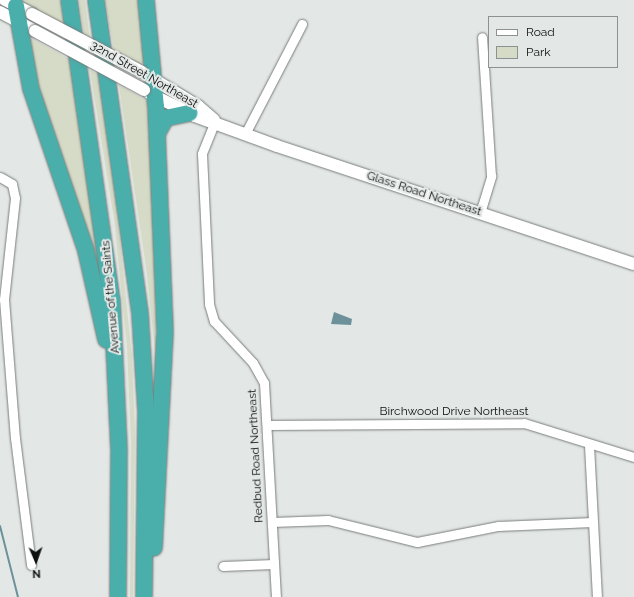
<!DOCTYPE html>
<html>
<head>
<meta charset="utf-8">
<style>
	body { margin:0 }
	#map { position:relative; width:634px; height:597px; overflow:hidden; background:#e3e8e6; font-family:Raleway,sans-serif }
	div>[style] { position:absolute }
	.green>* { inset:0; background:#d6dbc7 }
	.water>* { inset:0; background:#6c919b }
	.stream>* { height:2px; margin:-1px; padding:0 1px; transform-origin:1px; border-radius:1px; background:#6c919b }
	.roads { filter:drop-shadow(0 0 1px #787c7a) drop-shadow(0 0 1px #787c7a) }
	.street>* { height:9px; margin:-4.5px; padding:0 4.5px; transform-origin:4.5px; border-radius:4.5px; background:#fff }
	.secondary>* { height:12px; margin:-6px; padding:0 6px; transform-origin:6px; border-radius:6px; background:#fff }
	.highway>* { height:16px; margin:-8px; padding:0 8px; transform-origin:8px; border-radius:8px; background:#4aaeab }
	.bridges { filter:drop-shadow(0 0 1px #787c7a) drop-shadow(0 0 1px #787c7a) }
	.secondary-bridge>* { height:12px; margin:-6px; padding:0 6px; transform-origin:6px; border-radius:6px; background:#fff }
	span { translate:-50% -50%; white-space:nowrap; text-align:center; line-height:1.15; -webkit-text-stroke:4px #e3e8e6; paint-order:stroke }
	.street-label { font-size:12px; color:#0d0f0e }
	.legend { position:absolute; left:488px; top:16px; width:130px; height:52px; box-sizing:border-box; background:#e3e8e6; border:1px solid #8d9190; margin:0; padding:5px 7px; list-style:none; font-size:12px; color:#0d0f0e }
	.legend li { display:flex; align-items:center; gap:8px; height:20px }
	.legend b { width:20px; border:1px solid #8d9190 }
	.north { position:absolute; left:16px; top:541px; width:40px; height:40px; -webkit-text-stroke:3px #e3e8e6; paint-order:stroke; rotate:178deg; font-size:11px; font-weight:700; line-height:16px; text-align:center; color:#0d0f0e }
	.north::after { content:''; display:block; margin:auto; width:14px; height:18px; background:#0d0f0e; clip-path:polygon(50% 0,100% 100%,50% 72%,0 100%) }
</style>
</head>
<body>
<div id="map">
	<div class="green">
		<div style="clip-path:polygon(17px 0,60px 0,64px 26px)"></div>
		<div style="clip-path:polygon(79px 0,85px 0,90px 40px,84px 37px)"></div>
		<div style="clip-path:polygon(105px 0,140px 0,146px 55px,141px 67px,114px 51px)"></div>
		<div style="clip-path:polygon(31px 38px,69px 59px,99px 261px,94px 261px,36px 90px)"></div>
		<div style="clip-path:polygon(90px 70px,98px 74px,116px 202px,132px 357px,135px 433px,133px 597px,130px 597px,131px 442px,127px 347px,114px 219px)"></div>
		<div style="clip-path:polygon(119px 85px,151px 103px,157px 371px,147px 274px)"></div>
	</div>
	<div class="water">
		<div style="clip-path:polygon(334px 312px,352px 319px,351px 325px,331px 324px)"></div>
	</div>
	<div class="stream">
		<div style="left:0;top:526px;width:73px;rotate:75.8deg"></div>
	</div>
	<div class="roads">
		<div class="street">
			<div style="left:215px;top:121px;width:35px;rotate:112deg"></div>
			<div style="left:202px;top:154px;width:150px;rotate:87.3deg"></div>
			<div style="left:209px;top:304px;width:18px;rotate:74deg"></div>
			<div style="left:214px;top:321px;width:57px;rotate:47.1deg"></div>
			<div style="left:253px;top:363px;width:23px;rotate:61deg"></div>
			<div style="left:264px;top:383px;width:214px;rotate:86.8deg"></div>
			<div style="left:245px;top:134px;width:124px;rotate:-62.6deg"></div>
			<div style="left:0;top:177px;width:14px;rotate:30deg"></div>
			<div style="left:12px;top:184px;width:14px;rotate:78deg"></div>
			<div style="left:15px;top:198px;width:102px;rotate:96.2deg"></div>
			<div style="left:4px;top:299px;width:139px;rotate:85.5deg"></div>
			<div style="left:15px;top:438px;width:128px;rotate:82.8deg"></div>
			<div style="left:480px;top:213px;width:39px;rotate:-73deg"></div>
			<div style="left:491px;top:176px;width:139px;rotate:-93.7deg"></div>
			<div style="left:267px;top:425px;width:257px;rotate:-0.4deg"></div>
			<div style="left:524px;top:423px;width:115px;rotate:17.2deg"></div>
			<div style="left:589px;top:445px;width:152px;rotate:87deg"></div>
			<div style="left:272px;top:522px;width:56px;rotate:-2deg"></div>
			<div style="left:328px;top:520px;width:92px;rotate:13.9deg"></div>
			<div style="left:417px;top:542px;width:83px;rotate:-11.2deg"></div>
			<div style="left:498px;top:526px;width:95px;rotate:-2.4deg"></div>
			<div style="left:223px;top:566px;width:51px;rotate:-2.2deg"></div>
		</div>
		<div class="secondary">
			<div style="left:5px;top:0;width:30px;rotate:27deg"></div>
			<div style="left:0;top:12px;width:40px;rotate:28deg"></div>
			<div style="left:148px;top:76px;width:58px;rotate:31deg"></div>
			<div style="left:198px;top:106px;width:21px;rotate:41deg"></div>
			<div style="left:149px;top:93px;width:51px;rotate:26.6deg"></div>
			<div style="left:195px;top:116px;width:87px;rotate:20.1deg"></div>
			<div style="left:277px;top:146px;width:376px;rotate:18.3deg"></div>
		</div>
		<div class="highway">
			<div style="left:69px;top:0;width:304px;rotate:81.9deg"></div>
			<div style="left:112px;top:301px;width:151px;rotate:87.3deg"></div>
			<div style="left:119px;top:452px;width:145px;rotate:90.4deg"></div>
			<div style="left:96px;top:0;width:316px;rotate:82deg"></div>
			<div style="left:140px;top:313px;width:97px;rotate:86.5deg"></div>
			<div style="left:146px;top:410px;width:187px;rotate:90.6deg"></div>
			<div style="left:146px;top:0;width:107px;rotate:84.7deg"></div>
			<div style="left:156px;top:107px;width:225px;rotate:87.7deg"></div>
			<div style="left:165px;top:332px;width:216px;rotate:92.9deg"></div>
			<div style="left:16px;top:6px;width:84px;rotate:79.8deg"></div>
			<div style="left:31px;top:89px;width:171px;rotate:71.2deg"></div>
			<div style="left:86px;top:251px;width:91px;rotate:77.3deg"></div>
			<div style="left:157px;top:134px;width:18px;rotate:-61deg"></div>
			<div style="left:166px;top:118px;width:24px;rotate:-12deg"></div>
		</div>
	</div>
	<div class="bridges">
		<div class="secondary-bridge">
			<div style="left:32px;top:14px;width:124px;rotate:27.8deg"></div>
			<div style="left:35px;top:31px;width:124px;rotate:28.4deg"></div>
		</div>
	</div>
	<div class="street-label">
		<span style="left:144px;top:75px;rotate:30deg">32nd Street Northeast</span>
		<span style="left:424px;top:194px;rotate:18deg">Glass Road Northeast</span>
		<span style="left:111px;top:297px;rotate:-95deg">Avenue of the Saints</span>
		<span style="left:454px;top:412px">Birchwood Drive Northeast</span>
		<span style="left:256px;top:456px;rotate:-93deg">Redbud Road Northeast</span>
	</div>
	<ul class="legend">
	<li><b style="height:5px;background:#fff"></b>Road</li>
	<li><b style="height:11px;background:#d6dbc7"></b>Park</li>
	</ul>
	<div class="north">N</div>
</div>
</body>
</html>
